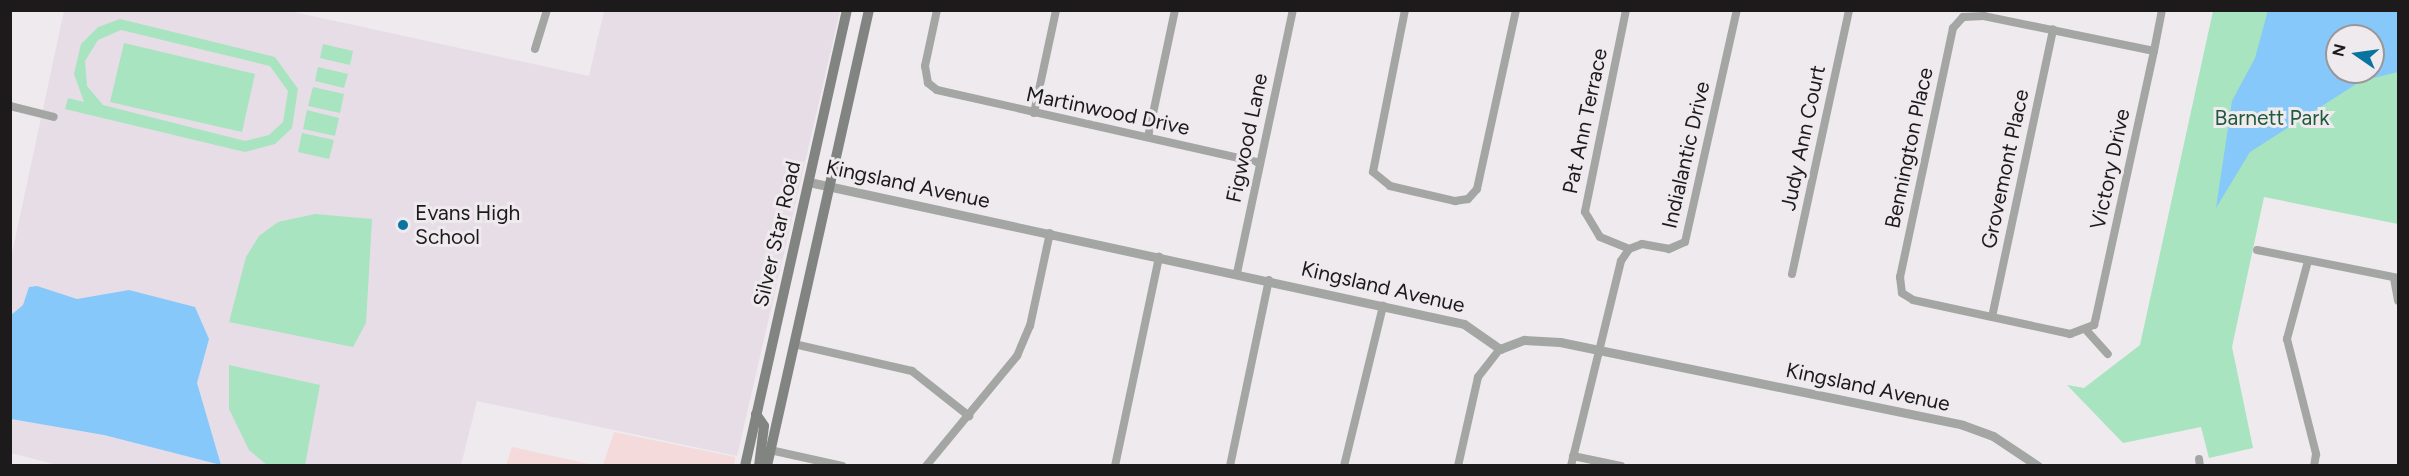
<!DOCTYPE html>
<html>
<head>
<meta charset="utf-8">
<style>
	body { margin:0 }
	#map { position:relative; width:2409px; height:476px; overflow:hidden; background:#eeeaee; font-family:Figtree,sans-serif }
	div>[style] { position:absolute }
	.commercial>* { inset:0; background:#f5dadb }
	.built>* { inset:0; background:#e7dde7 }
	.green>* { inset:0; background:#a7e4bf }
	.water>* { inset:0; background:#86c8fa }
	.minor>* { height:8px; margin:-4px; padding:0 4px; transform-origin:4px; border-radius:4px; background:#a4a6a4 }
	.tertiary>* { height:9px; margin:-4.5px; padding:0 4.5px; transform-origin:4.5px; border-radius:4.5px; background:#a4a6a4 }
	.secondary>* { height:10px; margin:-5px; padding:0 5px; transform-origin:5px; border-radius:5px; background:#818481 }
	.dots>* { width:16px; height:16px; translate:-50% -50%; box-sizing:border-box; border:3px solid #eeeaee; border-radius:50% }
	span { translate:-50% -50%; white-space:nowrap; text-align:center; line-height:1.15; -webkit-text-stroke:6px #eeeaee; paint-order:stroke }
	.street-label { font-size:21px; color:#1c1a1b }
	.park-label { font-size:21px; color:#21593c }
	.poi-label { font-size:21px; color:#1c1a1b }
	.left { translate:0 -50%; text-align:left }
	.frame { position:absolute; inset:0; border:12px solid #1c1a1b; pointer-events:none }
	.north { position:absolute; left:2325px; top:24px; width:60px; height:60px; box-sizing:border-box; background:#eeeaee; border:2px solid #9a979a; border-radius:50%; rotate:283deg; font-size:16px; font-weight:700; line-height:24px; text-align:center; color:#1c1a1b }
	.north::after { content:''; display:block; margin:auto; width:21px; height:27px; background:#08749f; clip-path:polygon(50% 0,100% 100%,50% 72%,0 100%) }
</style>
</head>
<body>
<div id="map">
	<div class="commercial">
		<div style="clip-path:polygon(614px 432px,735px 457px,734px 465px,603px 465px)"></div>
		<div style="clip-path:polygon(512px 447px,594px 465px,506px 465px)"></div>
	</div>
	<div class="built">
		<div style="clip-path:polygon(64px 11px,289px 11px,589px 76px,604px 11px,840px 11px,737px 456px,477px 401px,461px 465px,61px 466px,11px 453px,11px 258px)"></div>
	</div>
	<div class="green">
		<div style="clip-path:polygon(evenodd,2213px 11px,2398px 11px,2398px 224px,2264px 197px,2232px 347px,2253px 448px,2209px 458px,2201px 427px,2123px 443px,2067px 385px,2084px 388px,2140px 345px,2213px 11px,2337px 36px,2373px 36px,2373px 72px,2337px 72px,2337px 36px)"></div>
		<div style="clip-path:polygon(evenodd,120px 19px,275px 57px,298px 89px,292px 128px,275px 144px,245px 152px,65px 109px,68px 98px,84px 102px,74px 74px,81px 44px,98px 27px,120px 19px,121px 30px,270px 66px,288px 91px,283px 122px,269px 135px,245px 141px,103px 105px,87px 86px,85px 61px,98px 40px,121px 30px)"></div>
		<div style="clip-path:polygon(124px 43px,255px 74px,242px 132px,110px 102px)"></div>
		<div style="clip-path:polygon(323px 44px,353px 51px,350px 65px,320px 58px)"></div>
		<div style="clip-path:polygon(318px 67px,348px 74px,344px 88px,315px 81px)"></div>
		<div style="clip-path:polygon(313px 87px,344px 94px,340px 113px,308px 106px)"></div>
		<div style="clip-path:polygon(307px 110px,339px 118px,335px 136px,303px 129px)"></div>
		<div style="clip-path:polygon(302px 133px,334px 140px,329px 159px,298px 152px)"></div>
		<div style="clip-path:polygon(315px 214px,372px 219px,366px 323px,353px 347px,229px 322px,246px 257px,259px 236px,278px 222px)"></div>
		<div style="clip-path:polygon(229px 365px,320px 385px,305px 465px,267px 465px,249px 450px,229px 409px)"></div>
	</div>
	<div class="water">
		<div style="clip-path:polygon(evenodd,2268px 10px,2398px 11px,2398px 72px,2361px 81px,2250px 152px,2216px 208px,2232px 101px,2255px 58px,2268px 10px,2337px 36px,2373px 36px,2373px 72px,2337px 72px,2337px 36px)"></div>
		<div style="clip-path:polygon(37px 286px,77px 299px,129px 290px,195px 307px,209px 339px,197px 383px,221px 465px,104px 435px,11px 419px,11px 315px,23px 305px,29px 287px)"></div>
	</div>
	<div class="minor">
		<div style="left:937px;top:10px;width:57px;rotate:102.1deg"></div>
		<div style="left:925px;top:66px;width:17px;rotate:80deg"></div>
		<div style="left:928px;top:83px;width:11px;rotate:38deg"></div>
		<div style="left:937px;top:90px;width:331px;rotate:12.7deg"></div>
		<div style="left:1405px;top:10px;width:165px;rotate:101.2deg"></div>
		<div style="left:1373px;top:172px;width:22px;rotate:39deg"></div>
		<div style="left:1390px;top:186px;width:67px;rotate:13deg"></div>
		<div style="left:1455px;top:201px;width:13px;rotate:-9deg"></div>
		<div style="left:1468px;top:199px;width:13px;rotate:-48deg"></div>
		<div style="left:1477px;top:189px;width:183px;rotate:-77.7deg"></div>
		<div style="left:1626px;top:10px;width:206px;rotate:101.5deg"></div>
		<div style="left:1585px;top:212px;width:29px;rotate:59deg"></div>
		<div style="left:1600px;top:237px;width:31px;rotate:22deg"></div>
		<div style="left:535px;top:49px;width:41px;rotate:-72.9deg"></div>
		<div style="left:2154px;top:51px;width:174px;rotate:-168.4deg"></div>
		<div style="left:1984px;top:16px;width:21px;rotate:177deg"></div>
		<div style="left:1963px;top:17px;width:15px;rotate:132deg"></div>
		<div style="left:1953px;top:28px;width:255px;rotate:102deg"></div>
		<div style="left:1900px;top:277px;width:16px;rotate:83deg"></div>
		<div style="left:1902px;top:293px;width:13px;rotate:32deg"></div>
		<div style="left:1913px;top:300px;width:161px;rotate:12.2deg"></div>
		<div style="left:2070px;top:334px;width:26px;rotate:-21deg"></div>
		<div style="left:2094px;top:325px;width:8px;rotate:-76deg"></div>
		<div style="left:2096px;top:317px;width:272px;rotate:-77.7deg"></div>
		<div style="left:2154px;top:51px;width:42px;rotate:-79deg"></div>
		<div style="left:10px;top:106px;width:45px;rotate:14deg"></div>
		<div style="left:1034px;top:113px;width:105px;rotate:-77.9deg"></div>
		<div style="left:1148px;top:137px;width:130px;rotate:-78deg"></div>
		<div style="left:2257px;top:250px;width:144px;rotate:11.2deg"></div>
		<div style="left:2308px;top:261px;width:81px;rotate:105.1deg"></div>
		<div style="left:2287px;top:339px;width:119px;rotate:75.8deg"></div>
		<div style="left:2316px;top:454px;width:12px;rotate:99deg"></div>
		<div style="left:1237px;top:273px;width:269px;rotate:-78deg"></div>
		<div style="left:1792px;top:274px;width:270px;rotate:-77.8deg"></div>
		<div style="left:2394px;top:278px;width:23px;rotate:80deg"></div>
		<div style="left:1992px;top:317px;width:294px;rotate:-78deg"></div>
		<div style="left:2087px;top:331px;width:31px;rotate:48deg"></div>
		<div style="left:794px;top:344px;width:121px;rotate:12.9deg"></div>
		<div style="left:912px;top:371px;width:73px;rotate:38.3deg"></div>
		<div style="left:770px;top:450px;width:74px;rotate:12.5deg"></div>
		<div style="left:1573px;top:456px;width:49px;rotate:11.8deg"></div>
		<div style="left:2199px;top:459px;width:7px;rotate:82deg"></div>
		<div style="left:926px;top:466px;width:143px;rotate:-50.4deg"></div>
		<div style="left:1017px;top:356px;width:33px;rotate:-67deg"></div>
		<div style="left:1030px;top:326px;width:95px;rotate:-77.9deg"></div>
		<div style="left:1115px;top:466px;width:214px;rotate:-78.1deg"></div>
		<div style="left:1230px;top:466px;width:190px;rotate:-78.2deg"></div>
		<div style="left:1344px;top:466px;width:165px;rotate:-76.3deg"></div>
		<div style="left:1458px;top:466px;width:91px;rotate:-77.3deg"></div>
		<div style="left:1478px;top:377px;width:36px;rotate:-52deg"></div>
		<div style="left:1571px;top:466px;width:211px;rotate:-76.3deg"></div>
		<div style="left:1621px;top:261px;width:14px;rotate:-56deg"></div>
		<div style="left:1629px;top:249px;width:14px;rotate:-21deg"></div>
		<div style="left:1642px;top:244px;width:27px;rotate:10deg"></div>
		<div style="left:1669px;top:249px;width:17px;rotate:-24deg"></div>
		<div style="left:1685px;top:242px;width:238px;rotate:-77.4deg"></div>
	</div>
	<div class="tertiary">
		<div style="left:809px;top:182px;width:670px;rotate:12.23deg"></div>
		<div style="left:1464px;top:324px;width:44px;rotate:34.8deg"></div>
		<div style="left:1500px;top:349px;width:26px;rotate:-21deg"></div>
		<div style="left:1524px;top:340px;width:36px;rotate:3deg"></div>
		<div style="left:1560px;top:342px;width:411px;rotate:11.6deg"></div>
		<div style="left:1963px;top:425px;width:32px;rotate:20deg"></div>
		<div style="left:1993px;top:436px;width:54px;rotate:33.7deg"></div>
	</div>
	<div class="secondary">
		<div style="left:756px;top:414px;width:14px;rotate:56deg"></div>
		<div style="left:764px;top:426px;width:40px;rotate:97.1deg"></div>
		<div style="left:745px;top:466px;width:467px;rotate:-77.4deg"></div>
		<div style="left:767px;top:466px;width:467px;rotate:-77.4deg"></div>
	</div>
	<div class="dots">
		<div style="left:403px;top:225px;background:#08749f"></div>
	</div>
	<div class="street-label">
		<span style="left:1108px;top:111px;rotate:12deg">Martinwood Drive</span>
		<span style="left:1585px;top:121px;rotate:-78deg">Pat Ann Terrace</span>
		<span style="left:1247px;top:138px;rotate:-78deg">Figwood Lane</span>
		<span style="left:1803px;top:138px;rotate:-78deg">Judy Ann Court</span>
		<span style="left:1909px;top:148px;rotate:-78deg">Bennington Place</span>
		<span style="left:1686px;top:155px;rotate:-77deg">Indialantic Drive</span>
		<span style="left:2005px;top:169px;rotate:-78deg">Grovemont Place</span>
		<span style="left:2110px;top:169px;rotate:-78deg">Victory Drive</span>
		<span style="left:908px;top:184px;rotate:12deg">Kingsland Avenue</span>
		<span style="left:777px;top:234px;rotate:-77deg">Silver Star Road</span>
		<span style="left:1383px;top:287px;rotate:13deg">Kingsland Avenue</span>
		<span style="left:1868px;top:387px;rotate:12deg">Kingsland Avenue</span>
	</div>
	<div class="park-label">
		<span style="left:2272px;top:118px">Barnett Park</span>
	</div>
	<div class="poi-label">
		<span class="left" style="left:415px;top:225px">Evans High<br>School</span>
	</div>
	<div class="frame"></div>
	<div class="north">N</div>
</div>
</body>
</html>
